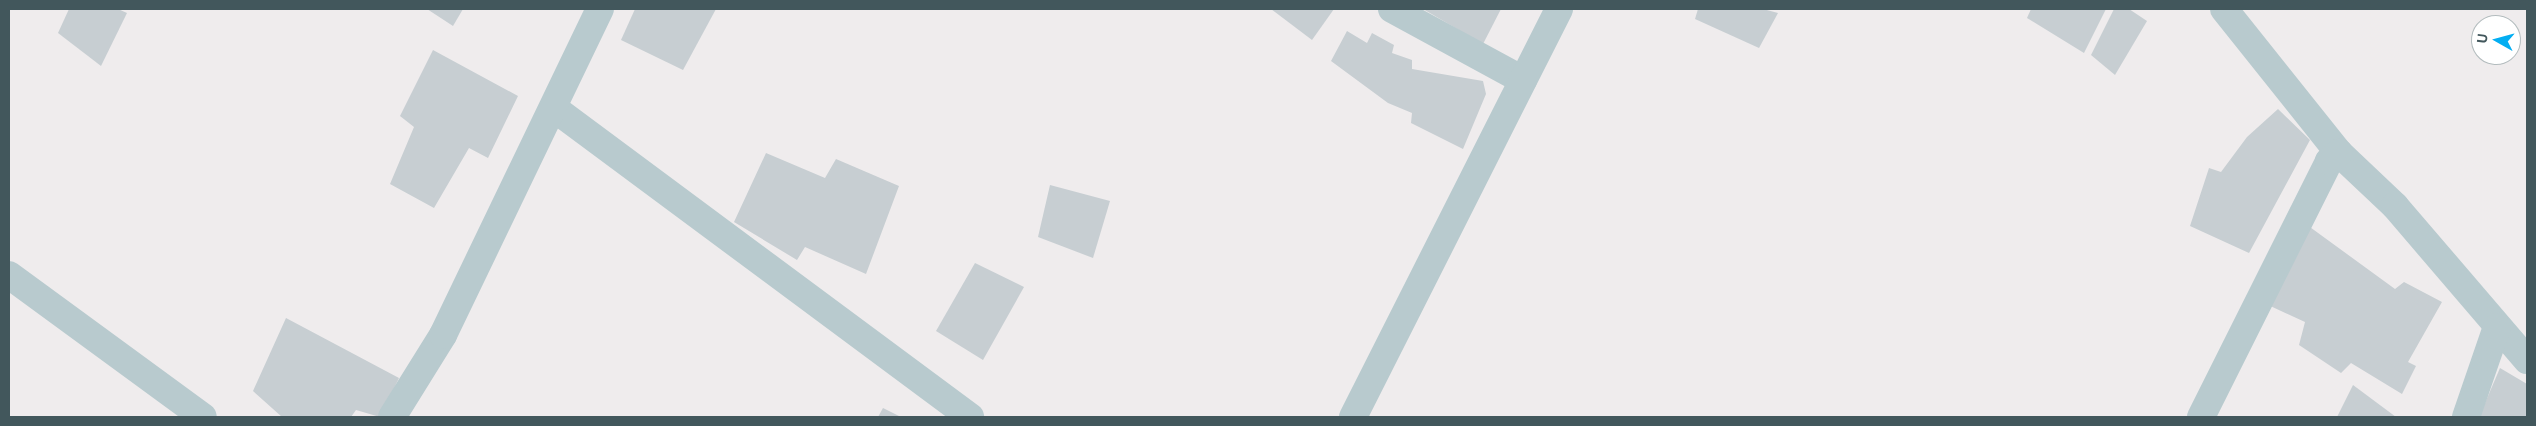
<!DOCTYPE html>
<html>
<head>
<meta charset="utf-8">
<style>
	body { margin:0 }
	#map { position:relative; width:2536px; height:426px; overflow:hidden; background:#efeced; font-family:"DM Sans",sans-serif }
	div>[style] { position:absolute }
	.building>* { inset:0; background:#c7ced2 }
	.minor>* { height:28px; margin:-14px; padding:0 14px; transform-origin:14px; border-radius:14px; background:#b8cace }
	span { translate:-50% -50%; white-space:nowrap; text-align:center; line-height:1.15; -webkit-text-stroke:4.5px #fff; paint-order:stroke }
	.frame { position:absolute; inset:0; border:10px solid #42575c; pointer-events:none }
	.north { position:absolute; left:2471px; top:15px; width:50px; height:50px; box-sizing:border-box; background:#fff; border:1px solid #b3bcbe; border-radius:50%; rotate:277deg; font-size:14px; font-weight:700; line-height:20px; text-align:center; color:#42575c }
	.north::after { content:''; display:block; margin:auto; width:18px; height:22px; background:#03aef2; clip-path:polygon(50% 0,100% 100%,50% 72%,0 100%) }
</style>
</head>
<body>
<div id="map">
	<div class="building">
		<div style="clip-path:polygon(69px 9px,118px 9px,127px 13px,101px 66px,58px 33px)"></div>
		<div style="clip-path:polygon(427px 9px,463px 9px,453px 26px)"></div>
		<div style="clip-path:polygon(635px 9px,716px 9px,683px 70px,621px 40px)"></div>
		<div style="clip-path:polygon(1271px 9px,1334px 9px,1312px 40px)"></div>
		<div style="clip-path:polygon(1423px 9px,1501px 9px,1483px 44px)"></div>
		<div style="clip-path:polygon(1698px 9px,1763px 9px,1778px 13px,1759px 48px,1695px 19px)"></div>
		<div style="clip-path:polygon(2031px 9px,2106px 9px,2084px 53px,2027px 18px)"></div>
		<div style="clip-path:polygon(2114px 9px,2129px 9px,2147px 21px,2115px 75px,2091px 55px)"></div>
		<div style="clip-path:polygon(1347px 31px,1367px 43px,1372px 33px,1394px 45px,1392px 53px,1412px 60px,1412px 69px,1483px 81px,1486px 94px,1463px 149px,1411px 123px,1412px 113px,1388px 103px,1331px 61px)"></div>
		<div style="clip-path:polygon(433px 50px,518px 96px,488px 158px,469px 148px,434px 208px,390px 184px,414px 127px,400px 116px)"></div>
		<div style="clip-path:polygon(2278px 109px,2310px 140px,2249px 253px,2190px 226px,2209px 168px,2221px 172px,2247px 137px)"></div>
		<div style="clip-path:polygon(766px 153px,825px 178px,836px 159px,899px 186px,866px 274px,805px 247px,797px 260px,734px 222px)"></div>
		<div style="clip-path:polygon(1050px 185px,1110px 201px,1093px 258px,1038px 237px)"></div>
		<div style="clip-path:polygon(2303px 222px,2395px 289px,2404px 282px,2442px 302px,2408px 362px,2416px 366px,2402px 394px,2351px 363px,2341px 373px,2299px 345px,2305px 322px,2266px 304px)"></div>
		<div style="clip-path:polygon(975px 263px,1024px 287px,983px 360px,936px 331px)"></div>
		<div style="clip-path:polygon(286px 318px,399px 378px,380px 417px,356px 410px,351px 417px,282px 417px,253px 391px)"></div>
		<div style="clip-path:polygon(2500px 368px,2527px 384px,2527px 417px,2479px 417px)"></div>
		<div style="clip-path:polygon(2353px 385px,2396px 417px,2337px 417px)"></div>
		<div style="clip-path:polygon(883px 408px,901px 417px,878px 417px)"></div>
	</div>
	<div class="minor">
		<div style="left:1392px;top:9px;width:149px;rotate:28.5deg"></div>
		<div style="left:2224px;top:9px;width:184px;rotate:51.4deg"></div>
		<div style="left:2339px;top:153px;width:77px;rotate:43.4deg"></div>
		<div style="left:2395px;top:206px;width:203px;rotate:49.4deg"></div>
		<div style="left:555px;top:109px;width:517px;rotate:36.58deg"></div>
		<div style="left:9px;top:275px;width:240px;rotate:36.2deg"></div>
		<div style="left:392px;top:417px;width:97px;rotate:-58.1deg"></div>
		<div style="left:443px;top:335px;width:362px;rotate:-64.3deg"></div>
		<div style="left:1353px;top:417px;width:457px;rotate:-63.2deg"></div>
		<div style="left:2201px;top:417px;width:286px;rotate:-63.4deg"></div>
		<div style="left:2329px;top:161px;width:13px;rotate:-39deg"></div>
		<div style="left:2466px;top:417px;width:95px;rotate:-71deg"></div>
	</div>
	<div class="frame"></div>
	<div class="north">U</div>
</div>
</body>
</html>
